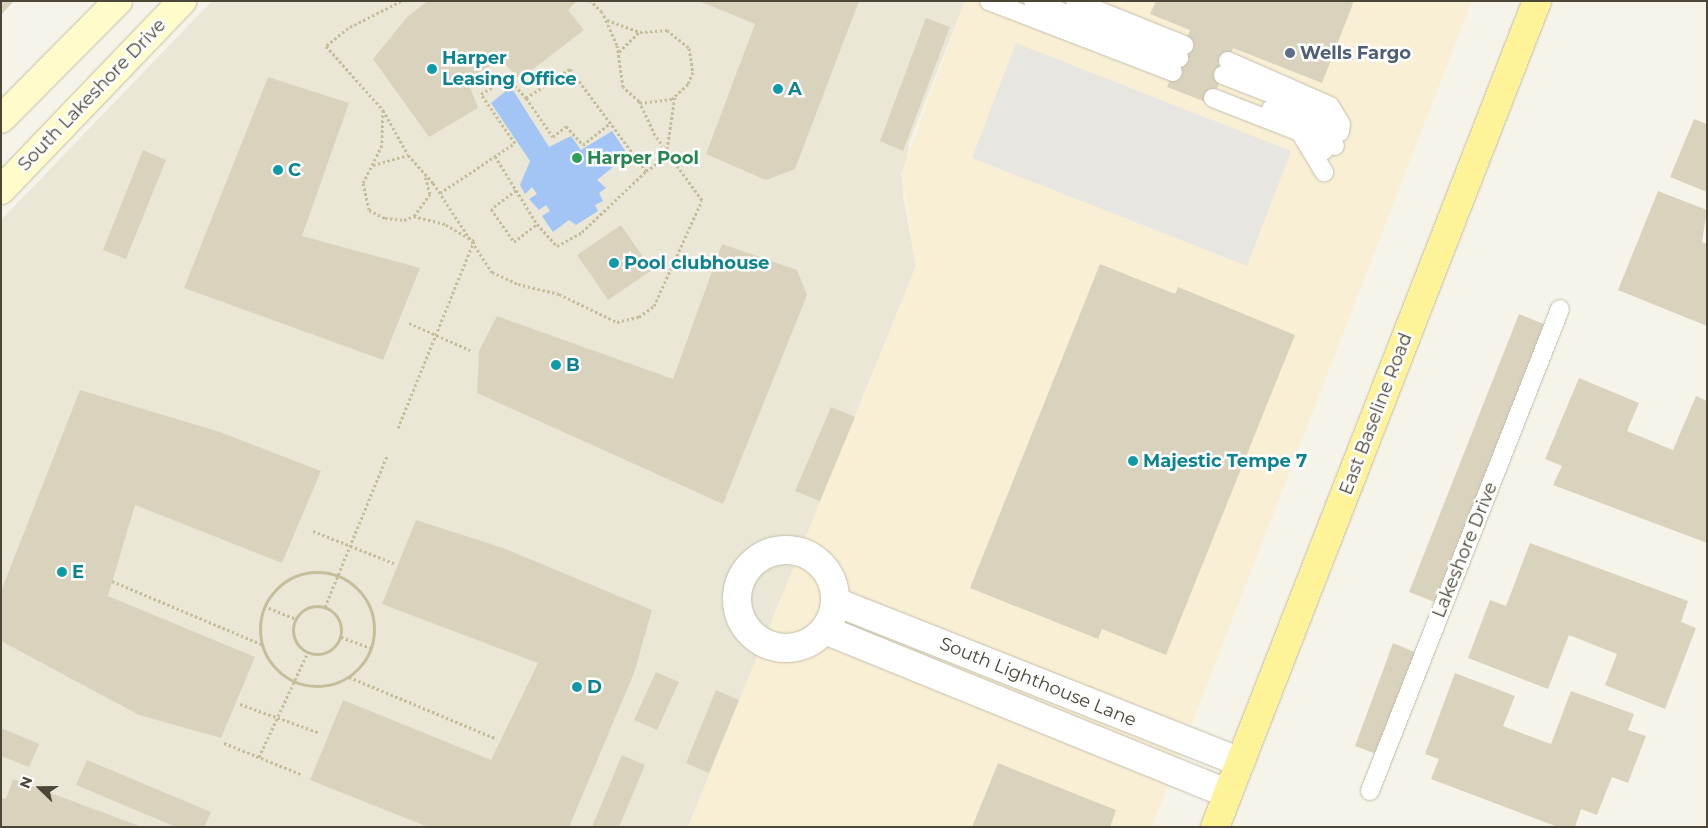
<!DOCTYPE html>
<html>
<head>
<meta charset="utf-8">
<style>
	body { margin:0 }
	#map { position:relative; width:1708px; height:828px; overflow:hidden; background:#f6f4e9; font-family:Montserrat,sans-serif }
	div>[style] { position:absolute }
	.residential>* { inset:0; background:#eae7d7 }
	.commercial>* { inset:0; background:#f9efd4 }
	.parking>* { inset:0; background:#e7e6e1 }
	.water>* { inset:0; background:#a2c5f6 }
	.building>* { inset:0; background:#d9d3be }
	.path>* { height:3px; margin-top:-1.5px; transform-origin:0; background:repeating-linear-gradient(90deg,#c5be9b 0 2.5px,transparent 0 5px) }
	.path>.ring { margin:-1.5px; padding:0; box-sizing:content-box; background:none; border:3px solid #c5be9b; border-radius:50% }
	.roads { filter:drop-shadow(0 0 1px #c2beab) drop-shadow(0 0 1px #c2beab) }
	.lane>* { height:18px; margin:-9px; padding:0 9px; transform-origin:9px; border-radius:9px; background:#fff }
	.street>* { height:28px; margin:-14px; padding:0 14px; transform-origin:14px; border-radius:14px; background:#fff }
	.street>.ring { margin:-14px; padding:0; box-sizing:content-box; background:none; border:28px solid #fff; border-radius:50% }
	.secondary>* { height:28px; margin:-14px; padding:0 14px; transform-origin:14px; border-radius:14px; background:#fffbca }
	.primary>* { height:28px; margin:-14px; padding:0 14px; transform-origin:14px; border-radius:14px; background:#fff399 }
	.dots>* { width:14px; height:14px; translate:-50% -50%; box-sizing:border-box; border:2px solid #fff; border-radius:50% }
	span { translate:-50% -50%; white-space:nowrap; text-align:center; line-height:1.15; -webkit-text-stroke:5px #fff; paint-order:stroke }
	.service-label { font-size:18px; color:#4e5e75; font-weight:700 }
	.left { translate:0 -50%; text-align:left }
	.culture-label { font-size:18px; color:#0d838f; font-weight:700 }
	.street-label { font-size:18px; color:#4b4637 }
	.leisure-label { font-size:18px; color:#27864d; font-weight:700 }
	.frame { position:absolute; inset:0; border:2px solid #4b4637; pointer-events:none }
	.north { position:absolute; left:15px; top:763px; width:50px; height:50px; -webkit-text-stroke:4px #fff; paint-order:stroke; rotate:292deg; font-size:14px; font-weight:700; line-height:20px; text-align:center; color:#4b4637 }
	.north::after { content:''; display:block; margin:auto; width:18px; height:22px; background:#4b4637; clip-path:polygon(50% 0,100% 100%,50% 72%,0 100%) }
</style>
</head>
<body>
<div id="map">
	<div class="residential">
		<div style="clip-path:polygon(212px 1px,965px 1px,909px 143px,903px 195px,916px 266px,688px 827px,1px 827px,1px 220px)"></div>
	</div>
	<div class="commercial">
		<div style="clip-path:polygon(965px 1px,1472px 1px,1152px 827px,688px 827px,916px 266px,901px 174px)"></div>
	</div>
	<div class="parking">
		<div style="clip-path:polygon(1016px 43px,1291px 151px,1247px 266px,972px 158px)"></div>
	</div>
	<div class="water">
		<div style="clip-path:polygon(511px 87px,549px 147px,571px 136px,581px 150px,612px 131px,628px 155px,597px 180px,606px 188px,599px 193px,603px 201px,595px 205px,598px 211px,576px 225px,569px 220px,553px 232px,542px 216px,550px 211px,546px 205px,539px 210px,529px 199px,537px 194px,532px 187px,525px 194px,520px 185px,530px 161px,491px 103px)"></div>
	</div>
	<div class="building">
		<div style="clip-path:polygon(1px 1px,14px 1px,1px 15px)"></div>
		<div style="clip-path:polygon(428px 1px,577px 1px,568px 10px,584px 30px,520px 79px,501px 60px,467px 79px,478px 108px,429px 137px,373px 59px,408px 16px)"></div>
		<div style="clip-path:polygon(699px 1px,859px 1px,795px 169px,766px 180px,706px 154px,755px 24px)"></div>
		<div style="clip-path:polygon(1156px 1px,1354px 1px,1322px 83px,1233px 48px,1211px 104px,1167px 87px,1190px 30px,1150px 14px)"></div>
		<div style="clip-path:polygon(926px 18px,950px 27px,903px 151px,880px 141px)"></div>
		<div style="clip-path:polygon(268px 77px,349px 103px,302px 236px,420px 268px,383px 360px,184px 288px)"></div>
		<div style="clip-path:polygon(1694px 119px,1707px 124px,1707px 192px,1670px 177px)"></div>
		<div style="clip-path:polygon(143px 150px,166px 160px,126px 259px,103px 250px)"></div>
		<div style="clip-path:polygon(1658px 191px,1707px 210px,1702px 242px,1707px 244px,1707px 326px,1618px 290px)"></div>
		<div style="clip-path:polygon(621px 225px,652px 270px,608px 300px,577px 255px)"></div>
		<div style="clip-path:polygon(722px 244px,797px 270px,807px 295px,723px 504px,477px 393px,479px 351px,497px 316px,673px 379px)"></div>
		<div style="clip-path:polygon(1100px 264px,1175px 294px,1178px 287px,1295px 335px,1166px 655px,1102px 629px,1098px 639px,970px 588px)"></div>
		<div style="clip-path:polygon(1519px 314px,1546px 325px,1437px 603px,1409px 592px)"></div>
		<div style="clip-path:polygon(1579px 378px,1639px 403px,1627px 431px,1673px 450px,1696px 396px,1707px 401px,1707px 543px,1553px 485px,1562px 466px,1545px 459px)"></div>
		<div style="clip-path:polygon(80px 390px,220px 432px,321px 471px,282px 563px,135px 505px,108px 596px,255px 657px,221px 738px,139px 715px,1px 641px,1px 591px)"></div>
		<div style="clip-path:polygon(831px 407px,855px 417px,820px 501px,795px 491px)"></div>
		<div style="clip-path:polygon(416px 520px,503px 548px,652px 610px,634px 673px,569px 827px,428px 827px,310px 780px,343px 700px,491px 760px,538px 663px,382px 604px)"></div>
		<div style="clip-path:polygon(1530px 543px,1688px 601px,1681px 622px,1696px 628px,1665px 709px,1605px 685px,1617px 654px,1569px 635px,1548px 689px,1468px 658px,1490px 600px,1506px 606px)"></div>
		<div style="clip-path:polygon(1393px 643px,1417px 653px,1379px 755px,1355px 746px)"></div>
		<div style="clip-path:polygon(656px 672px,679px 682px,657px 730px,634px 720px)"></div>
		<div style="clip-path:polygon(1455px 673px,1515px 696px,1503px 726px,1551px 744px,1571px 691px,1634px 714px,1628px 730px,1646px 736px,1628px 783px,1612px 777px,1597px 815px,1581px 809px,1575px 827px,1558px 827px,1431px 779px,1439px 759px,1425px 754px)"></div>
		<div style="clip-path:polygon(716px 690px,739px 700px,709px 773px,686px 763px)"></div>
		<div style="clip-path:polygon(1px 728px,39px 744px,29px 767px,1px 756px)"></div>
		<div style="clip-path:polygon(622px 755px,645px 765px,619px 827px,592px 827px)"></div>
		<div style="clip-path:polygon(87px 760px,211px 812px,204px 827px,176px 827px,76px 785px)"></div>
		<div style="clip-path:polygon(998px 763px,1116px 810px,1110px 827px,972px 827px)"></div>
		<div style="clip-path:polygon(13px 779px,142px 827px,1px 827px,1px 798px,6px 799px)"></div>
	</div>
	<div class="path">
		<div style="left:401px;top:1px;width:59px;rotate:153deg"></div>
		<div style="left:348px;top:28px;width:28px;rotate:141deg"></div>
		<div style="left:326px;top:46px;width:86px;rotate:48.3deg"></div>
		<div style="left:383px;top:110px;width:51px;rotate:60.9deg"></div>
		<div style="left:408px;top:155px;width:38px;rotate:48deg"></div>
		<div style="left:433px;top:183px;width:107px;rotate:56.5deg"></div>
		<div style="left:492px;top:272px;width:29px;rotate:25deg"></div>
		<div style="left:518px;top:284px;width:42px;rotate:13.7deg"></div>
		<div style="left:559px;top:294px;width:64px;rotate:25.8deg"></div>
		<div style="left:617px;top:322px;width:23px;rotate:-13deg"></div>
		<div style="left:639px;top:317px;width:19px;rotate:-36deg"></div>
		<div style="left:654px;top:306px;width:116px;rotate:-65.6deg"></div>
		<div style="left:702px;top:200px;width:80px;rotate:-125.9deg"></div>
		<div style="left:655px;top:135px;width:38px;rotate:-115deg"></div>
		<div style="left:639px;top:101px;width:21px;rotate:-139deg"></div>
		<div style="left:623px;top:87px;width:42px;rotate:-98.1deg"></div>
		<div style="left:617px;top:45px;width:36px;rotate:-114deg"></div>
		<div style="left:602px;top:12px;width:16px;rotate:-135deg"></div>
		<div style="left:607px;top:20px;width:35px;rotate:20deg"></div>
		<div style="left:640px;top:32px;width:27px;rotate:-4deg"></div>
		<div style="left:667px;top:30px;width:28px;rotate:39deg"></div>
		<div style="left:689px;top:48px;width:24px;rotate:81deg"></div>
		<div style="left:693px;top:72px;width:13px;rotate:113deg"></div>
		<div style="left:688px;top:84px;width:22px;rotate:137deg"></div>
		<div style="left:672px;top:99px;width:32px;rotate:173deg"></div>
		<div style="left:619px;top:52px;width:28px;rotate:-45deg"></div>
		<div style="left:526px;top:98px;width:47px;rotate:55.3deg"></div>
		<div style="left:553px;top:137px;width:17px;rotate:-40deg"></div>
		<div style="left:566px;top:126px;width:25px;rotate:48deg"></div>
		<div style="left:583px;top:145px;width:36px;rotate:-39deg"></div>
		<div style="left:383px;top:110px;width:35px;rotate:92deg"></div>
		<div style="left:382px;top:145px;width:42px;rotate:116.6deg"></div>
		<div style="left:363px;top:183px;width:28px;rotate:77deg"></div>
		<div style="left:369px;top:210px;width:18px;rotate:27deg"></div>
		<div style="left:385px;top:218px;width:19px;rotate:6deg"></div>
		<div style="left:404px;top:220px;width:11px;rotate:-22deg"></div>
		<div style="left:414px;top:216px;width:27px;rotate:-54deg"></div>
		<div style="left:430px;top:194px;width:19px;rotate:-106deg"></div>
		<div style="left:667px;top:149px;width:54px;rotate:-81.4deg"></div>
		<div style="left:495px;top:156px;width:80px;rotate:58.3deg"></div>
		<div style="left:537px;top:224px;width:30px;rotate:48deg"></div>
		<div style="left:557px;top:246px;width:29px;rotate:-29deg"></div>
		<div style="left:582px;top:232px;width:88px;rotate:-43.6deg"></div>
		<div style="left:373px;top:165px;width:36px;rotate:-16deg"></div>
		<div style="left:516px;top:190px;width:31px;rotate:143deg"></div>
		<div style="left:491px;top:209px;width:40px;rotate:55.1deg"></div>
		<div style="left:514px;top:242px;width:29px;rotate:-38deg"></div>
		<div style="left:440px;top:193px;width:90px;rotate:-33.7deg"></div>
		<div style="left:515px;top:143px;width:60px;rotate:-124.8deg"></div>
		<div style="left:481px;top:94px;width:31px;rotate:-31deg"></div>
		<div style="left:508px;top:78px;width:27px;rotate:48deg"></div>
		<div style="left:526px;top:98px;width:53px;rotate:-33.4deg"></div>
		<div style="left:570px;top:69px;width:127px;rotate:53.3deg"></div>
		<div style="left:646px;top:171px;width:34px;rotate:-34deg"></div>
		<div style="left:409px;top:323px;width:67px;rotate:23.9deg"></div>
		<div style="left:398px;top:428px;width:202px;rotate:-67.9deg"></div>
		<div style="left:474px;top:241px;width:34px;rotate:-150deg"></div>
		<div style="left:445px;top:224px;width:32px;rotate:-166deg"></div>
		<div style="left:313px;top:531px;width:87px;rotate:21.6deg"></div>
		<div class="ring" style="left:260px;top:572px;width:111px;height:111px"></div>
		<div style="left:112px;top:581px;width:162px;rotate:22.9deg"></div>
		<div class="ring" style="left:293px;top:606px;width:45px;height:45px"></div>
		<div style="left:264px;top:606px;width:35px;rotate:22deg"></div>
		<div style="left:325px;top:607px;width:163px;rotate:-67.7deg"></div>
		<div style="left:341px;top:637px;width:32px;rotate:20deg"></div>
		<div style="left:349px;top:677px;width:160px;rotate:22.7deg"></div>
		<div style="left:240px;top:704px;width:85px;rotate:19.9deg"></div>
		<div style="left:224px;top:743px;width:85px;rotate:22.1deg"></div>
		<div style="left:259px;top:757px;width:116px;rotate:-65deg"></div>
	</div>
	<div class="roads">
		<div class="lane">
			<div style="left:989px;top:1px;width:197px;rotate:21.1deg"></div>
			<div style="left:1033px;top:1px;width:157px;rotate:21.3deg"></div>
			<div style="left:1075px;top:1px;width:118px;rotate:22deg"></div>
			<div style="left:1228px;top:61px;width:111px;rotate:23.8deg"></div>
			<div style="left:1330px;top:106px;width:21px;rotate:59deg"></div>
			<div style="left:1341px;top:124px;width:8px;rotate:97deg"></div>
			<div style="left:1223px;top:75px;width:100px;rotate:21.2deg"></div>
			<div style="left:1316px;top:111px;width:11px;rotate:45deg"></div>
			<div style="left:1324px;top:119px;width:29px;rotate:68deg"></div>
			<div style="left:1213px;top:98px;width:93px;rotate:21.3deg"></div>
			<div style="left:1300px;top:132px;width:47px;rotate:59deg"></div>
			<div style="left:1271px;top:109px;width:42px;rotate:21deg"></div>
			<div style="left:1310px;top:124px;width:30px;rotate:62deg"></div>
			<div style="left:1370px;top:791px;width:518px;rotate:-68.49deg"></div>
		</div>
		<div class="street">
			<div class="ring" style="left:737px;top:550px;width:70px;height:70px"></div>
			<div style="left:836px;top:602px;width:435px;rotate:21.6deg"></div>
			<div style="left:825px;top:630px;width:435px;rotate:22.1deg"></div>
		</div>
		<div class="secondary">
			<div style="left:1px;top:119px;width:166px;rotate:-45.2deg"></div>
			<div style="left:1px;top:190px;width:262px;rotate:-46.2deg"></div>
		</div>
		<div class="primary">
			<div style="left:1215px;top:827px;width:887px;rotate:-68.7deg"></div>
		</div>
	</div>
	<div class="dots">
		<div style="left:1290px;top:53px;background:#5c6f8a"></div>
		<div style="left:432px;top:69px;background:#0f9aa8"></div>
		<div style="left:778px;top:89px;background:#0f9aa8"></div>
		<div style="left:577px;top:158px;background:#2e9e5b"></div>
		<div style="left:278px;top:170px;background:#0f9aa8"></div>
		<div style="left:614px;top:263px;background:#0f9aa8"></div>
		<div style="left:556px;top:365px;background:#0f9aa8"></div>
		<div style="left:1133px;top:461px;background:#0f9aa8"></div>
		<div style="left:62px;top:572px;background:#0f9aa8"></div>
		<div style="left:577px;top:687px;background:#0f9aa8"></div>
	</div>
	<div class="service-label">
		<span class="left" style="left:1300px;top:53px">Wells Fargo</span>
	</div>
	<div class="culture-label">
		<span class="left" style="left:442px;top:69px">Harper<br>Leasing Office</span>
		<span class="left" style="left:788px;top:89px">A</span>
		<span class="left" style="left:288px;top:170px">C</span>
		<span class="left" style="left:624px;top:263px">Pool clubhouse</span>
		<span class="left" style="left:566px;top:365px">B</span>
		<span class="left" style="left:1143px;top:461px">Majestic Tempe 7</span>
		<span class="left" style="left:72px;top:572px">E</span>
		<span class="left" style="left:587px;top:687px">D</span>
	</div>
	<div class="street-label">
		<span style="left:92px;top:95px;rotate:-46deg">South Lakeshore Drive</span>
		<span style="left:1376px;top:414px;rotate:-69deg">East Baseline Road</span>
		<span style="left:1465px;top:550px;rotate:-68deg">Lakeshore Drive</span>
		<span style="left:1038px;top:682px;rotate:22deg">South Lighthouse Lane</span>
	</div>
	<div class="leisure-label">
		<span class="left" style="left:587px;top:158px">Harper Pool</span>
	</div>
	<div class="frame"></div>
	<div class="north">N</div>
</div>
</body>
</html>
